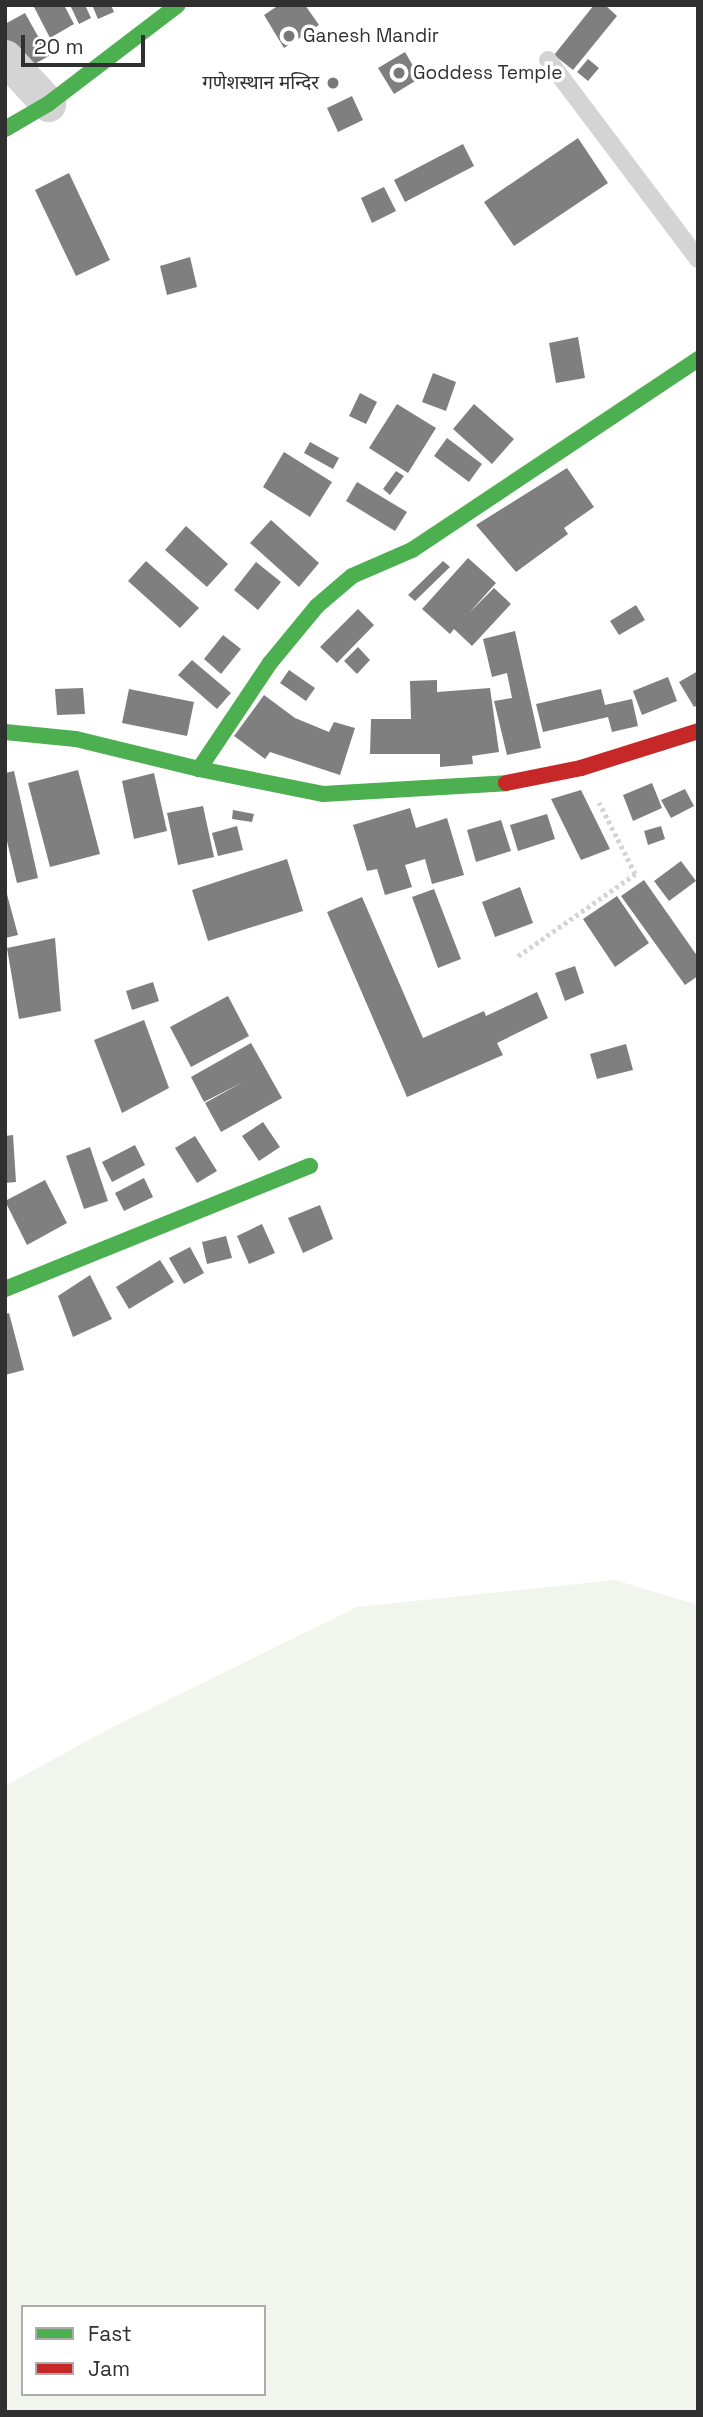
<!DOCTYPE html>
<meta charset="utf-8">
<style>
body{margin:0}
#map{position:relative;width:703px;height:2417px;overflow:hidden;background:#fff;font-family:"Space Grotesk","Noto Sans Devanagari",sans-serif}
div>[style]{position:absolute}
.green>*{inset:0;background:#f1f5ed}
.building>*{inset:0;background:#7f7f7f}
.path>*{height:4.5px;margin-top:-2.25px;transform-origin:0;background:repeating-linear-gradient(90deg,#d4d4d4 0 3.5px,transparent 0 7px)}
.lane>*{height:18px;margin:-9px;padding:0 9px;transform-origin:9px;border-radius:9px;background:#d4d4d4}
.street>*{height:35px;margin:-17.5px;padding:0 17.5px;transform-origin:17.5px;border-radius:17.5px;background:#d4d4d4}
.fast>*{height:16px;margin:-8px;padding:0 8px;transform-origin:8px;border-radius:8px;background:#4caf50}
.jam>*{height:16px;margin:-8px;padding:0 8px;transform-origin:8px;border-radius:8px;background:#c62828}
.dots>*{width:19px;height:19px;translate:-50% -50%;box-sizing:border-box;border:4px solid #fff;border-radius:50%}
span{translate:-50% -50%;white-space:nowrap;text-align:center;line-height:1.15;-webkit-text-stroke:7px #fff;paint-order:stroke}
.poi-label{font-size:19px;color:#303030}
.left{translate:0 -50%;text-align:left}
.right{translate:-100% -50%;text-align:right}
.frame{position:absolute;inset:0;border:7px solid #303030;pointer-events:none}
.legend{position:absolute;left:21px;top:2305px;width:245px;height:91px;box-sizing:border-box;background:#fff;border:2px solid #acacac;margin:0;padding:9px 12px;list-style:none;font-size:21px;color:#303030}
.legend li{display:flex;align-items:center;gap:14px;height:35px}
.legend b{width:35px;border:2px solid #acacac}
.scale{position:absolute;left:21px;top:35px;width:124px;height:32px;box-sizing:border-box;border:4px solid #303030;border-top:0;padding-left:9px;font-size:21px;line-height:24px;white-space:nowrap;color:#303030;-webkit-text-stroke:5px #fff;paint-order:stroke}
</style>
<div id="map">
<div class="green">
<i style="clip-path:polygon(evenodd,615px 1580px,698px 1605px,698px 2412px,5px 2412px,5px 1786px,107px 1730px,357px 1607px,615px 1580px,23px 2307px,264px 2307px,264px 2394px,23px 2394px,23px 2307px)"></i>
</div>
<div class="building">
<i style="clip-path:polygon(33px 5px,64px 5px,74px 24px,50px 38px)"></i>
<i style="clip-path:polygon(70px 5px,85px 5px,91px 18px,79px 24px)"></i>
<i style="clip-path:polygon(92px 5px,111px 5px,114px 12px,98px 19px)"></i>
<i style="clip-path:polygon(279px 5px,305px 5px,319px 25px,284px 48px,264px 15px)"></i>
<i style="clip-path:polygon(594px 5px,605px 5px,617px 16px,573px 70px,554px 55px)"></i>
<i style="clip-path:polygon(25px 13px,49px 56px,12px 76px,5px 64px,5px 24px)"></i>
<i style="clip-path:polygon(405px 52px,420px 78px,394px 94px,378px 68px)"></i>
<i style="clip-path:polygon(588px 59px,599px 68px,588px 81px,577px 72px)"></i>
<i style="clip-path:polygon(352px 96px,363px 120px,338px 132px,327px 108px)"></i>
<i style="clip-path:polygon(578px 138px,608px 183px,514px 246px,484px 202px)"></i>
<i style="clip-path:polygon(463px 144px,474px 166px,405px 202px,394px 180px)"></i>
<i style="clip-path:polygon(69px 173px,110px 260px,76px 276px,35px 190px)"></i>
<i style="clip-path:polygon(384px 187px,396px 211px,372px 223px,361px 198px)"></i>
<i style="clip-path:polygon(190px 257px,197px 287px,167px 295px,160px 266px)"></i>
<i style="clip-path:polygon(578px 337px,585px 378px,556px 383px,549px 343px)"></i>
<i style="clip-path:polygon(433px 373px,456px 382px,446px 411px,422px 402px)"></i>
<i style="clip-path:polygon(360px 393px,377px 402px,366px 424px,349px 416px)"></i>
<i style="clip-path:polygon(397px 404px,436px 428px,408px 473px,369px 448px)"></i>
<i style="clip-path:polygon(474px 404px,514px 439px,492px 464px,453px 429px)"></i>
<i style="clip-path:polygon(447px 438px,482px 464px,469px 482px,434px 456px)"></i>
<i style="clip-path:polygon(310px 442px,339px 458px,333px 469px,304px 453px)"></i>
<i style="clip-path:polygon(284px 452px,332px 482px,310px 517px,263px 487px)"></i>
<i style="clip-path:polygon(567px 468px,594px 507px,564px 528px,568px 534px,516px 572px,476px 525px)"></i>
<i style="clip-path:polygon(396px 471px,404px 476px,390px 495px,383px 489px)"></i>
<i style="clip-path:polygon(357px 482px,407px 512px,395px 531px,346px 501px)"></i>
<i style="clip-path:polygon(271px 520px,319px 563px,299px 587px,250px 543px)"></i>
<i style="clip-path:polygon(186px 526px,228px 564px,207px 587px,165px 550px)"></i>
<i style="clip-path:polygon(468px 558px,496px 583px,469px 613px,494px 588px,511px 604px,472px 646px,454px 629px,450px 634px,422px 609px)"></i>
<i style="clip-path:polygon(146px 561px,199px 608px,180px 628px,128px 581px)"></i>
<i style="clip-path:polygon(443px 561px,450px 567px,415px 601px,408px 595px)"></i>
<i style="clip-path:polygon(256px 562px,281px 582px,258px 610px,234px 590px)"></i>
<i style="clip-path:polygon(636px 605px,645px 620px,619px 635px,610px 621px)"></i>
<i style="clip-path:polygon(358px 609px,374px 625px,337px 663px,320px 647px)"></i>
<i style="clip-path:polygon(515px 631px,541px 748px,507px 755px,494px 701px,512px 698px,507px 673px,492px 677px,483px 639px)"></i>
<i style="clip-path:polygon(223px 635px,241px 649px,221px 674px,204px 659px)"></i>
<i style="clip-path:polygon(358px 647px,370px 660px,357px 674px,344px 661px)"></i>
<i style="clip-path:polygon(192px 660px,231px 693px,217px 709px,178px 675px)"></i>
<i style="clip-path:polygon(289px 670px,315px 688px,306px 701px,280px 683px)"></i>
<i style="clip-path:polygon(698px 671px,698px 705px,694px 707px,679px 682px)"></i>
<i style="clip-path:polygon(668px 677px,677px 701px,642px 715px,633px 691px)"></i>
<i style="clip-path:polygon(437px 680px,437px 692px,490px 688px,499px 752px,472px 756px,473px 764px,440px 767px,440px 754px,370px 754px,371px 719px,411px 719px,410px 681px)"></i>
<i style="clip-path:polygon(83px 688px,85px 714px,57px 715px,55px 689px)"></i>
<i style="clip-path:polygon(129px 689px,194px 702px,187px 736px,122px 723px)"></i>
<i style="clip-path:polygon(601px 689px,605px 705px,632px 699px,638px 726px,612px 732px,608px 717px,543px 732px,536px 704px)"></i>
<i style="clip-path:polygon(264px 695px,295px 718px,329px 732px,334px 722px,355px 728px,340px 775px,270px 752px,265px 759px,234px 736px)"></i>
<i style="clip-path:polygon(78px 770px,100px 854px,50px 867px,28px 783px)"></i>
<i style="clip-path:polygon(14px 771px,38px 878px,17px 883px,5px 833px,5px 773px)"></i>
<i style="clip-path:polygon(154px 773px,167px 831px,134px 839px,122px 781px)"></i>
<i style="clip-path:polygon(652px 783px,662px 808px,633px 821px,623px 795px)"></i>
<i style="clip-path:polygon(685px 789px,694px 806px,671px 818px,661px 800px)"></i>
<i style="clip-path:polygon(581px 790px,610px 849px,581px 860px,551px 799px)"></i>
<i style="clip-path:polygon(203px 806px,214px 857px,178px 865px,167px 813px)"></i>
<i style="clip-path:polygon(410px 808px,416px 828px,447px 818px,464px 875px,432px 884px,425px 859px,405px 865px,412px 887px,385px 895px,377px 869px,367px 871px,353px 825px)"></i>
<i style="clip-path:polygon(233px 810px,254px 814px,252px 822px,232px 819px)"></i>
<i style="clip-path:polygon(547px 814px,555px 839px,518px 851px,510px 825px)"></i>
<i style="clip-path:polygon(501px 820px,511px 851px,476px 862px,467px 830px)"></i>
<i style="clip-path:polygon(237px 826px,243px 850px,218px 856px,212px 833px)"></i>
<i style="clip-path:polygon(661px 826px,665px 839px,648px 845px,644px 831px)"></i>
<i style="clip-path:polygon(287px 859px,303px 911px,208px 941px,192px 890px)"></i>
<i style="clip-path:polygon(681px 861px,696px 881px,669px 901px,654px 881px)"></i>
<i style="clip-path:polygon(644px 880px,698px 957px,698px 976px,685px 985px,621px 896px)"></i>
<i style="clip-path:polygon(5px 887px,18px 935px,5px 938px)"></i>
<i style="clip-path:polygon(520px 887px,533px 923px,495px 937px,482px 902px)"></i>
<i style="clip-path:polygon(434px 889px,461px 959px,438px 968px,412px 897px)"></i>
<i style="clip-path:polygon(617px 896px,649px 943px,615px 967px,583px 919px)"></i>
<i style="clip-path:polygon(362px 897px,423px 1038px,484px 1011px,486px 1016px,537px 992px,548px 1018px,497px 1043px,503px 1055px,407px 1097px,327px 912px)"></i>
<i style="clip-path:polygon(55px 938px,61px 1011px,19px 1019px,7px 948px)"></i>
<i style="clip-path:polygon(575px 966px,584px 993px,565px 1001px,555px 973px)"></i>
<i style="clip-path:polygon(153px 982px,159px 1001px,132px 1010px,126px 991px)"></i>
<i style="clip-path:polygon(228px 996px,249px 1036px,191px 1067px,170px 1027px)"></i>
<i style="clip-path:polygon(144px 1020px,169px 1088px,122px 1113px,94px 1040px)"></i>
<i style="clip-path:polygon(251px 1043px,282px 1098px,221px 1132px,205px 1103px,243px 1082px,204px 1102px,191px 1077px)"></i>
<i style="clip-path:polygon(626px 1044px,633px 1070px,597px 1079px,590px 1054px)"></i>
<i style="clip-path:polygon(263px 1122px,280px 1147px,259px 1161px,242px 1136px)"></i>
<i style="clip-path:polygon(13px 1135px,16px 1182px,5px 1183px,5px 1136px)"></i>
<i style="clip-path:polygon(195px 1136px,217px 1171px,197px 1183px,175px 1148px)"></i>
<i style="clip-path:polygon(135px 1145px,145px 1165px,112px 1182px,102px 1162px)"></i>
<i style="clip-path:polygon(90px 1147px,108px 1201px,84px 1209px,66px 1156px)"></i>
<i style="clip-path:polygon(144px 1178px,153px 1197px,124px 1211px,115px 1193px)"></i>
<i style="clip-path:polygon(45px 1180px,67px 1223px,27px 1245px,5px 1201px)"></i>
<i style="clip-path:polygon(320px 1205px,333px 1239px,303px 1253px,288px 1218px)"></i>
<i style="clip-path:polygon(262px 1224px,275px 1253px,249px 1264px,237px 1236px)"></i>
<i style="clip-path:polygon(226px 1236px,232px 1258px,207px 1264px,202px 1242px)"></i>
<i style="clip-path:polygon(190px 1247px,204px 1273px,184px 1284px,169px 1258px)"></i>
<i style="clip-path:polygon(160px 1260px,174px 1282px,129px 1309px,116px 1287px)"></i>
<i style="clip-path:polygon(90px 1275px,112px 1319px,73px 1337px,58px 1296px)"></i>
<i style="clip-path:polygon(9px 1313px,24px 1370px,5px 1375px,5px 1314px)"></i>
</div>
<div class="path">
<i style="left:518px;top:956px;width:143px;rotate:-35deg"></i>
<i style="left:635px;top:874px;width:80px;rotate:-116.9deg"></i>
</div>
<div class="lane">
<i style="left:548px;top:60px;width:249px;rotate:53deg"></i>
</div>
<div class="street">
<i style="left:5px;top:57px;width:64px;rotate:47.5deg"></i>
</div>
<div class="fast">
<i style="left:5px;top:129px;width:50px;rotate:-30.2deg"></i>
<i style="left:48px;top:104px;width:163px;rotate:-37.3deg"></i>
<i style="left:5px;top:732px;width:71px;rotate:5.6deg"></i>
<i style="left:76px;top:739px;width:127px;rotate:13.7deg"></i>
<i style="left:199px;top:769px;width:126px;rotate:11.4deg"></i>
<i style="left:323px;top:794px;width:183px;rotate:-3.4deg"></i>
<i style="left:199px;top:769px;width:128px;rotate:-56.2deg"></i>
<i style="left:270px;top:663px;width:74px;rotate:-50.5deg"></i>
<i style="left:317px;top:606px;width:46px;rotate:-40.6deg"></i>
<i style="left:352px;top:576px;width:65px;rotate:-23.4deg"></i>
<i style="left:412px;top:550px;width:344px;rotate:-33.7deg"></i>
<i style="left:5px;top:1289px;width:329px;rotate:-22deg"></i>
</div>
<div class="jam">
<i style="left:506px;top:783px;width:76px;rotate:-11.3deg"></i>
<i style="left:581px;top:768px;width:123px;rotate:-17.5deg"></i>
</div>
<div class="dots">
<i style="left:289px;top:36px;background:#787878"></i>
<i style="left:399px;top:73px;background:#787878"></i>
<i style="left:333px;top:83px;background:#787878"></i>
</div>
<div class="poi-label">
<span class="left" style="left:303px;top:36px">Ganesh Mandir</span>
<span class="left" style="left:413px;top:73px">Goddess Temple</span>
<span class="right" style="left:319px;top:83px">गणेशस्थान मन्दिर</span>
</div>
<div class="frame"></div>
<ul class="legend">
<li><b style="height:9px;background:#4caf50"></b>Fast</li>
<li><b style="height:9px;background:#c62828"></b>Jam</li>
</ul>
<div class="scale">20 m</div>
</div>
